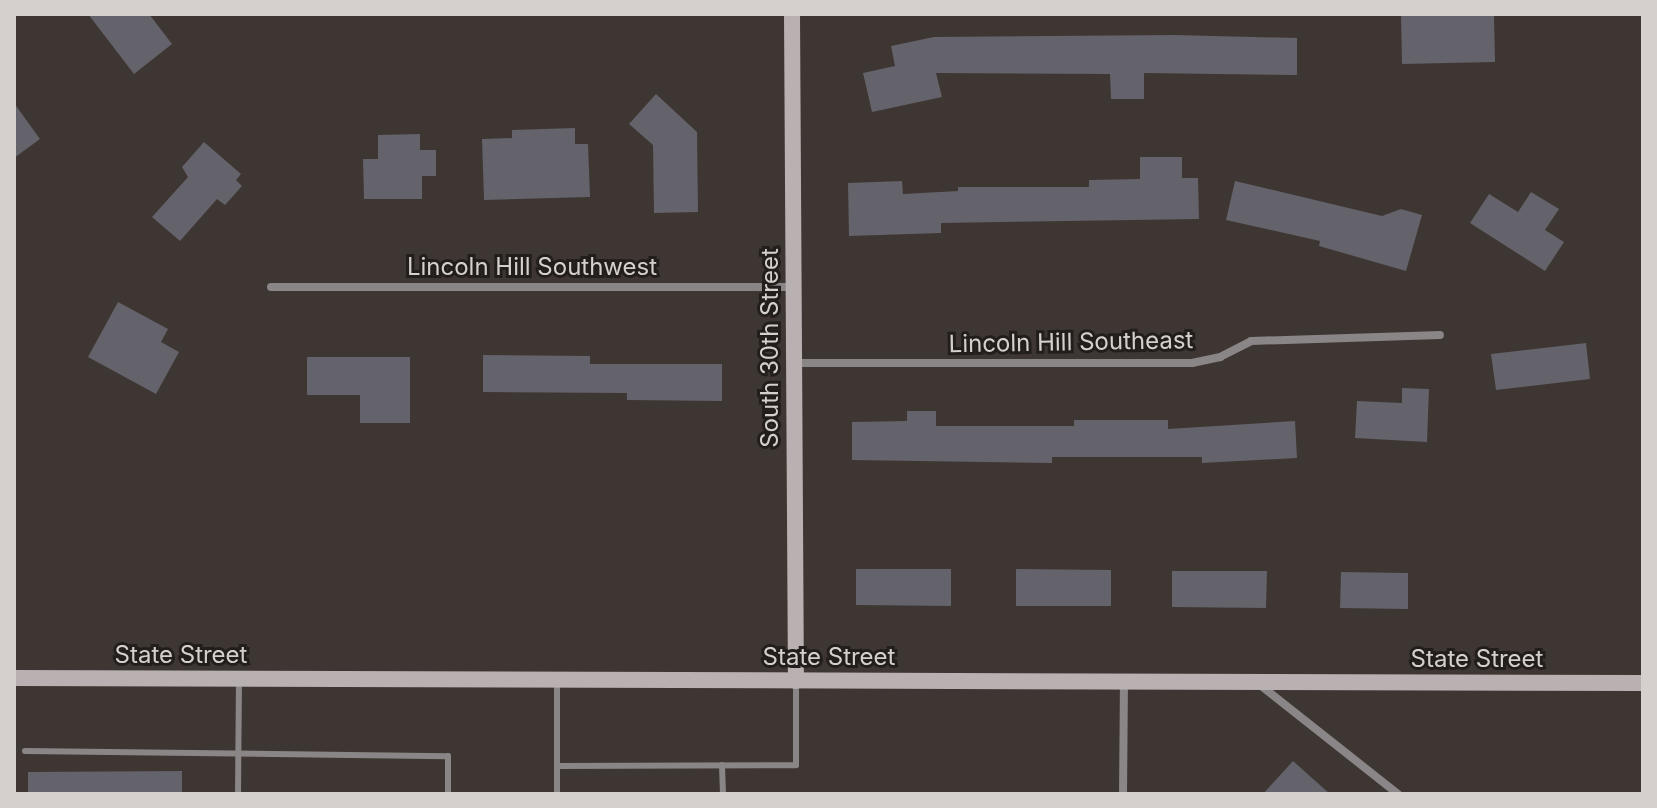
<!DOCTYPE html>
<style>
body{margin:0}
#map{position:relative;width:1657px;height:808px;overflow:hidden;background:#3e3632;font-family:Inter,sans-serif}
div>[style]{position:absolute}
.building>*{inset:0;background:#64626a}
.lane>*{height:6px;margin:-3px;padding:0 3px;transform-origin:3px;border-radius:3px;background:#8a8586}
.street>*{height:8px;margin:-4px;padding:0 4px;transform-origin:4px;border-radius:4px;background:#8a8586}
.secondary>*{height:16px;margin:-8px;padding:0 8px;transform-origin:8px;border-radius:8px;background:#b8b0b1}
span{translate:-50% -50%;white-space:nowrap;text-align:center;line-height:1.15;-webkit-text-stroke:6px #221e1c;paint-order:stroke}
.street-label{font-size:24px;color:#d5d0cd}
.frame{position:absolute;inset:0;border:16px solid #d5d0cd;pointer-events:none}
</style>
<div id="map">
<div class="building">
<i style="clip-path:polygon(88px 14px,149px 14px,172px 44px,134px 74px)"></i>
<i style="clip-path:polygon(1401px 14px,1494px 15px,1495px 62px,1402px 64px)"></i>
<i style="clip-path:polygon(1175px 35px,1297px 38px,1297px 75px,1144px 73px,1144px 99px,1111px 99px,1110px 74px,936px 73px,942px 97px,872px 112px,863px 73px,895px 66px,891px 46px,934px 37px)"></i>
<i style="clip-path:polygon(656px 94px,697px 132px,698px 212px,654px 213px,653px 145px,629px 124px)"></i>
<i style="clip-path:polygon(14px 103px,40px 139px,14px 158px)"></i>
<i style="clip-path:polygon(575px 128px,575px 144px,588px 144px,590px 197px,484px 200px,482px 139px,512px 138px,512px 130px)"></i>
<i style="clip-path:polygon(420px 134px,420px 150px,436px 150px,436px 176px,422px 176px,422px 199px,364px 199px,363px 159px,378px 159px,378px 135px)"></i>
<i style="clip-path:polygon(204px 142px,241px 174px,236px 180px,242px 186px,225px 205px,217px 199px,180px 241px,152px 217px,188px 177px,182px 167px)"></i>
<i style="clip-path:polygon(1140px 157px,1182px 157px,1182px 178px,1198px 178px,1199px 219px,941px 223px,941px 233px,849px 236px,848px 183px,902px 181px,903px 194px,958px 191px,958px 187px,1089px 187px,1089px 180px,1140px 179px)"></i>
<i style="clip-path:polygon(1235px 181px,1382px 216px,1401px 209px,1422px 215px,1406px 271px,1319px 246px,1320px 241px,1226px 220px)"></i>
<i style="clip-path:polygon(1531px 192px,1559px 209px,1545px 230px,1564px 242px,1545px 271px,1470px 223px,1489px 194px,1518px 212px)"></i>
<i style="clip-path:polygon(118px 302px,168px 329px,161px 342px,179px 352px,156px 394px,88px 357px)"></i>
<i style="clip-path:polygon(1586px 343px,1590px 379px,1496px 390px,1491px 354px)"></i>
<i style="clip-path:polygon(483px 355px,590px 356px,590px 364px,722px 364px,722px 401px,627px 400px,627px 393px,483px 392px)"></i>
<i style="clip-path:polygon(307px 357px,410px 357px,410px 423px,360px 423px,360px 395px,307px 395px)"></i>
<i style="clip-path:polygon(1402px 388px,1429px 389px,1427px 442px,1355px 438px,1357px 401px,1402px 403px)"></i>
<i style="clip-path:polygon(907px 411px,936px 411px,936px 426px,1074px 426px,1074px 420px,1168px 420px,1168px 429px,1295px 421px,1297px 458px,1202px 463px,1202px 457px,1052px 457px,1052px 463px,852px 460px,852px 422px,907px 421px)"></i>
<i style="clip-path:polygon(856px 569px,951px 569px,951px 606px,856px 605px)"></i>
<i style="clip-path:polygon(1016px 569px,1111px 570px,1111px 606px,1016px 606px)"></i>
<i style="clip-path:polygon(1172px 571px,1267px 571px,1266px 608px,1172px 607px)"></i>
<i style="clip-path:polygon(1341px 572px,1408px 573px,1408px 609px,1340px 608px)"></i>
<i style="clip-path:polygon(1293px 761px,1330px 794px,1263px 794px)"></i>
<i style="clip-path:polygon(182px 771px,182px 794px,28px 794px,28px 772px)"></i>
</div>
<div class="lane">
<i style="left:557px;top:680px;width:114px;rotate:90deg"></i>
<i style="left:25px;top:751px;width:423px;rotate:0.7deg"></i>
<i style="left:448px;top:756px;width:38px;rotate:90deg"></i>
<i style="left:722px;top:765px;width:29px;rotate:88deg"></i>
<i style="left:557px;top:766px;width:239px;rotate:-0.2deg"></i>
<i style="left:796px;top:765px;width:81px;rotate:-90deg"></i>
<i style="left:238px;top:794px;width:115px;rotate:-89.5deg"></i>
</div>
<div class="street">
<i style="left:271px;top:287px;width:522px"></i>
<i style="left:794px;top:363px;width:398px"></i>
<i style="left:1192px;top:363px;width:29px;rotate:-12deg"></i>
<i style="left:1220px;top:357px;width:35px;rotate:-27deg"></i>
<i style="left:1251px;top:341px;width:189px;rotate:-1.8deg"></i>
<i style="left:1260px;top:685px;width:176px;rotate:38.3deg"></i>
<i style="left:1123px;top:794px;width:112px;rotate:-89.5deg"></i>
</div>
<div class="secondary">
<i style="left:792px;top:14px;width:667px;rotate:89.66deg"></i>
<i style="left:14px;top:678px;width:1629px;rotate:0.18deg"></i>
</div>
<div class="street-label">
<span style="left:532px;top:267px">Lincoln Hill Southwest</span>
<span style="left:1071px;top:342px;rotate:-1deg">Lincoln Hill Southeast</span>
<span style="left:770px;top:348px;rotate:-90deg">South 30th Street</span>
<span style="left:181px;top:655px">State Street</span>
<span style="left:829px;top:657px">State Street</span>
<span style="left:1477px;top:659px">State Street</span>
</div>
<div class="frame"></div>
</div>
